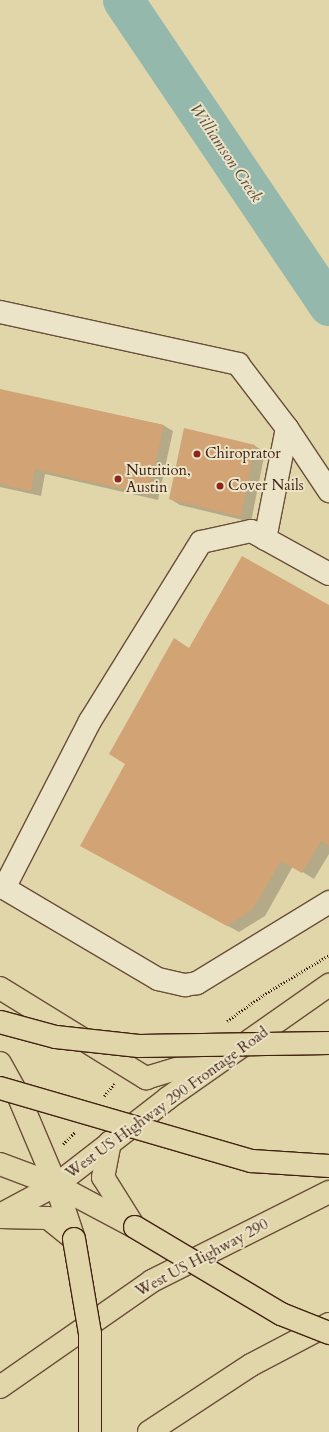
<!DOCTYPE html>
<style>
body{margin:0}
#map{position:relative;width:329px;height:1432px;overflow:hidden;background:#e1d5aa;font-family:Cardo,serif}
div>[style]{position:absolute}
.shadow>*{inset:0;background:#0003}
.river>*{height:41px;margin:-20.5px;padding:0 20.5px;transform-origin:20.5px;border-radius:20.5px;background:#94b8ac}
.building>*{inset:0;background:#d1a375}
.path>*{height:2.5px;margin-top:-1.25px;transform-origin:0;background:repeating-linear-gradient(90deg,#422111 0 1px,transparent 0 3px)}
.roads{filter:drop-shadow(1px 0 #6a4e37) drop-shadow(-1px 0 #6a4e37) drop-shadow(0 1px #6a4e37) drop-shadow(0 -1px #6a4e37)}
.minor>*{height:22px;margin:-11px;padding:0 11px;transform-origin:11px;border-radius:11px;background:#ece4c8}
.major>*{height:22px;margin:-11px;padding:0 11px;transform-origin:11px;border-radius:11px;background:#e1d5aa}
.highway>*{height:22px;margin:-11px;padding:0 11px;transform-origin:11px;border-radius:11px;background:#e1d5aa}
.bridges{filter:drop-shadow(1px 0 #422111) drop-shadow(-1px 0 #422111) drop-shadow(0 1px #422111) drop-shadow(0 -1px #422111)}
.major-bridge>*{height:22px;margin:-11px;padding:0 11px;transform-origin:11px;border-radius:11px;background:#e1d5aa}
.highway-bridge>*{height:22px;margin:-11px;padding:0 11px;transform-origin:11px;border-radius:11px;background:#e1d5aa}
.dots>*{width:11px;height:11px;translate:-50% -50%;box-sizing:border-box;border:2px solid #ece4c8;border-radius:50%}
span{translate:-50% -50%;white-space:nowrap;text-align:center;line-height:1.15;-webkit-text-stroke:4px #ece4c8;paint-order:stroke}
.poi-label{font-size:15px;color:#422111}
.left{translate:0 -50%;text-align:left}
.street-label{font-size:15px;color:#422111}
.water-label{font-size:16px;color:#564738;font-style:italic}
</style>
<div id="map">
<div class="shadow">
<i style="clip-path:polygon(0 390px,163px 425px,173px 431px,158px 500px,45px 474px,41px 496px,0 487px)"></i>
<i style="clip-path:polygon(184px 430px,255px 446px,265px 452px,251px 522px,180px 505px,170px 499px)"></i>
<i style="clip-path:polygon(329px 606px,329px 854px,314px 879px,293px 866px,265px 916px,239px 932px,93px 852px,190px 649px)"></i>
</div>
<div class="river">
<i style="left:123px;top:0;width:368px;rotate:56deg"></i>
</div>
<div class="building">
<i style="clip-path:polygon(0 389px,164px 425px,148px 495px,35px 469px,31px 491px,0 484px)"></i>
<i style="clip-path:polygon(184px 428px,255px 445px,241px 517px,169px 499px)"></i>
<i style="clip-path:polygon(242px 556px,329px 605px,329px 846px,321px 841px,302px 873px,281px 861px,253px 909px,227px 926px,80px 846px,125px 764px,109px 754px,174px 638px,189px 648px)"></i>
</div>
<div class="path">
<i style="left:227px;top:1021px;width:44px;rotate:-35.8deg"></i>
<i style="left:263px;top:995px;width:77px;rotate:-31.2deg"></i>
<i style="left:104px;top:1096px;width:16px;rotate:-50deg"></i>
<i style="left:63px;top:1144px;width:17px;rotate:-45deg"></i>
</div>
<div class="roads">
<div class="minor">
<i style="left:0;top:312px;width:244px;rotate:12.3deg"></i>
<i style="left:238px;top:364px;width:81px;rotate:52.6deg"></i>
<i style="left:287px;top:428px;width:76px;rotate:56.3deg"></i>
<i style="left:265px;top:539px;width:113px;rotate:-78.8deg"></i>
<i style="left:329px;top:574px;width:89px;rotate:-151.1deg"></i>
<i style="left:251px;top:531px;width:51px;rotate:167.6deg"></i>
<i style="left:201px;top:542px;width:211px;rotate:121.8deg"></i>
<i style="left:90px;top:721px;width:188px;rotate:117.2deg"></i>
<i style="left:4px;top:888px;width:179px;rotate:30.6deg"></i>
<i style="left:158px;top:979px;width:28px;rotate:13deg"></i>
<i style="left:185px;top:985px;width:12px;rotate:-9deg"></i>
<i style="left:197px;top:983px;width:155px;rotate:-31.5deg"></i>
</div>
<div class="major">
<i style="left:0;top:988px;width:172px;rotate:31.7deg"></i>
<i style="left:146px;top:1078px;width:45px;rotate:-16.8deg"></i>
<i style="left:189px;top:1065px;width:28px;rotate:-32deg"></i>
<i style="left:0;top:1063px;width:37px;rotate:61deg"></i>
<i style="left:18px;top:1095px;width:98px;rotate:67.1deg"></i>
<i style="left:56px;top:1185px;width:57px;rotate:71.6deg"></i>
<i style="left:110px;top:1142px;width:36px;rotate:101deg"></i>
<i style="left:103px;top:1177px;width:57px;rotate:58deg"></i>
<i style="left:0;top:1164px;width:60px;rotate:20.6deg"></i>
<i style="left:56px;top:1185px;width:89px;rotate:28deg"></i>
<i style="left:0;top:1215px;width:64px;rotate:-28.2deg"></i>
<i style="left:56px;top:1185px;width:142px;rotate:-37.8deg"></i>
<i style="left:168px;top:1098px;width:197px;rotate:-35.1deg"></i>
<i style="left:0;top:1217px;width:48px;rotate:1.2deg"></i>
<i style="left:48px;top:1218px;width:33px;rotate:39deg"></i>
</div>
<div class="highway">
<i style="left:0;top:1387px;width:185px;rotate:-34.9deg"></i>
<i style="left:152px;top:1281px;width:198px;rotate:-26.7deg"></i>
<i style="left:149px;top:1432px;width:122px;rotate:-33.3deg"></i>
<i style="left:251px;top:1365px;width:88px;rotate:-27.7deg"></i>
</div>
</div>
<div class="bridges">
<div class="major-bridge">
<i style="left:135px;top:1227px;width:170px;rotate:30.8deg"></i>
<i style="left:281px;top:1314px;width:52px;rotate:21.6deg"></i>
<i style="left:74px;top:1239px;width:96px;rotate:80.4deg"></i>
<i style="left:90px;top:1334px;width:98px;rotate:90deg"></i>
</div>
<div class="highway-bridge">
<i style="left:0;top:1022px;width:58px;rotate:15deg"></i>
<i style="left:56px;top:1037px;width:83px;rotate:6.2deg"></i>
<i style="left:139px;top:1046px;width:190px;rotate:-0.9deg"></i>
<i style="left:0;top:1088px;width:262px;rotate:16.2deg"></i>
<i style="left:252px;top:1161px;width:77px;rotate:3.7deg"></i>
</div>
</div>
<div class="dots">
<i style="left:197px;top:454px;background:#8f2418"></i>
<i style="left:118px;top:479px;background:#8f2418"></i>
<i style="left:220px;top:486px;background:#8f2418"></i>
</div>
<div class="poi-label">
<span class="left" style="left:205px;top:454px">Chiroprator</span>
<span class="left" style="left:126px;top:479px">Nutrition,<br>Austin</span>
<span class="left" style="left:228px;top:486px">Cover Nails</span>
</div>
<div class="street-label">
<span style="left:167px;top:1103px;rotate:-36deg">West US Highway 290 Frontage Road</span>
<span style="left:202px;top:1258px;rotate:-28deg">West US Highway 290</span>
</div>
<div class="water-label">
<span style="left:226px;top:153px;rotate:56deg">Williamson Creek</span>
</div>
</div>
